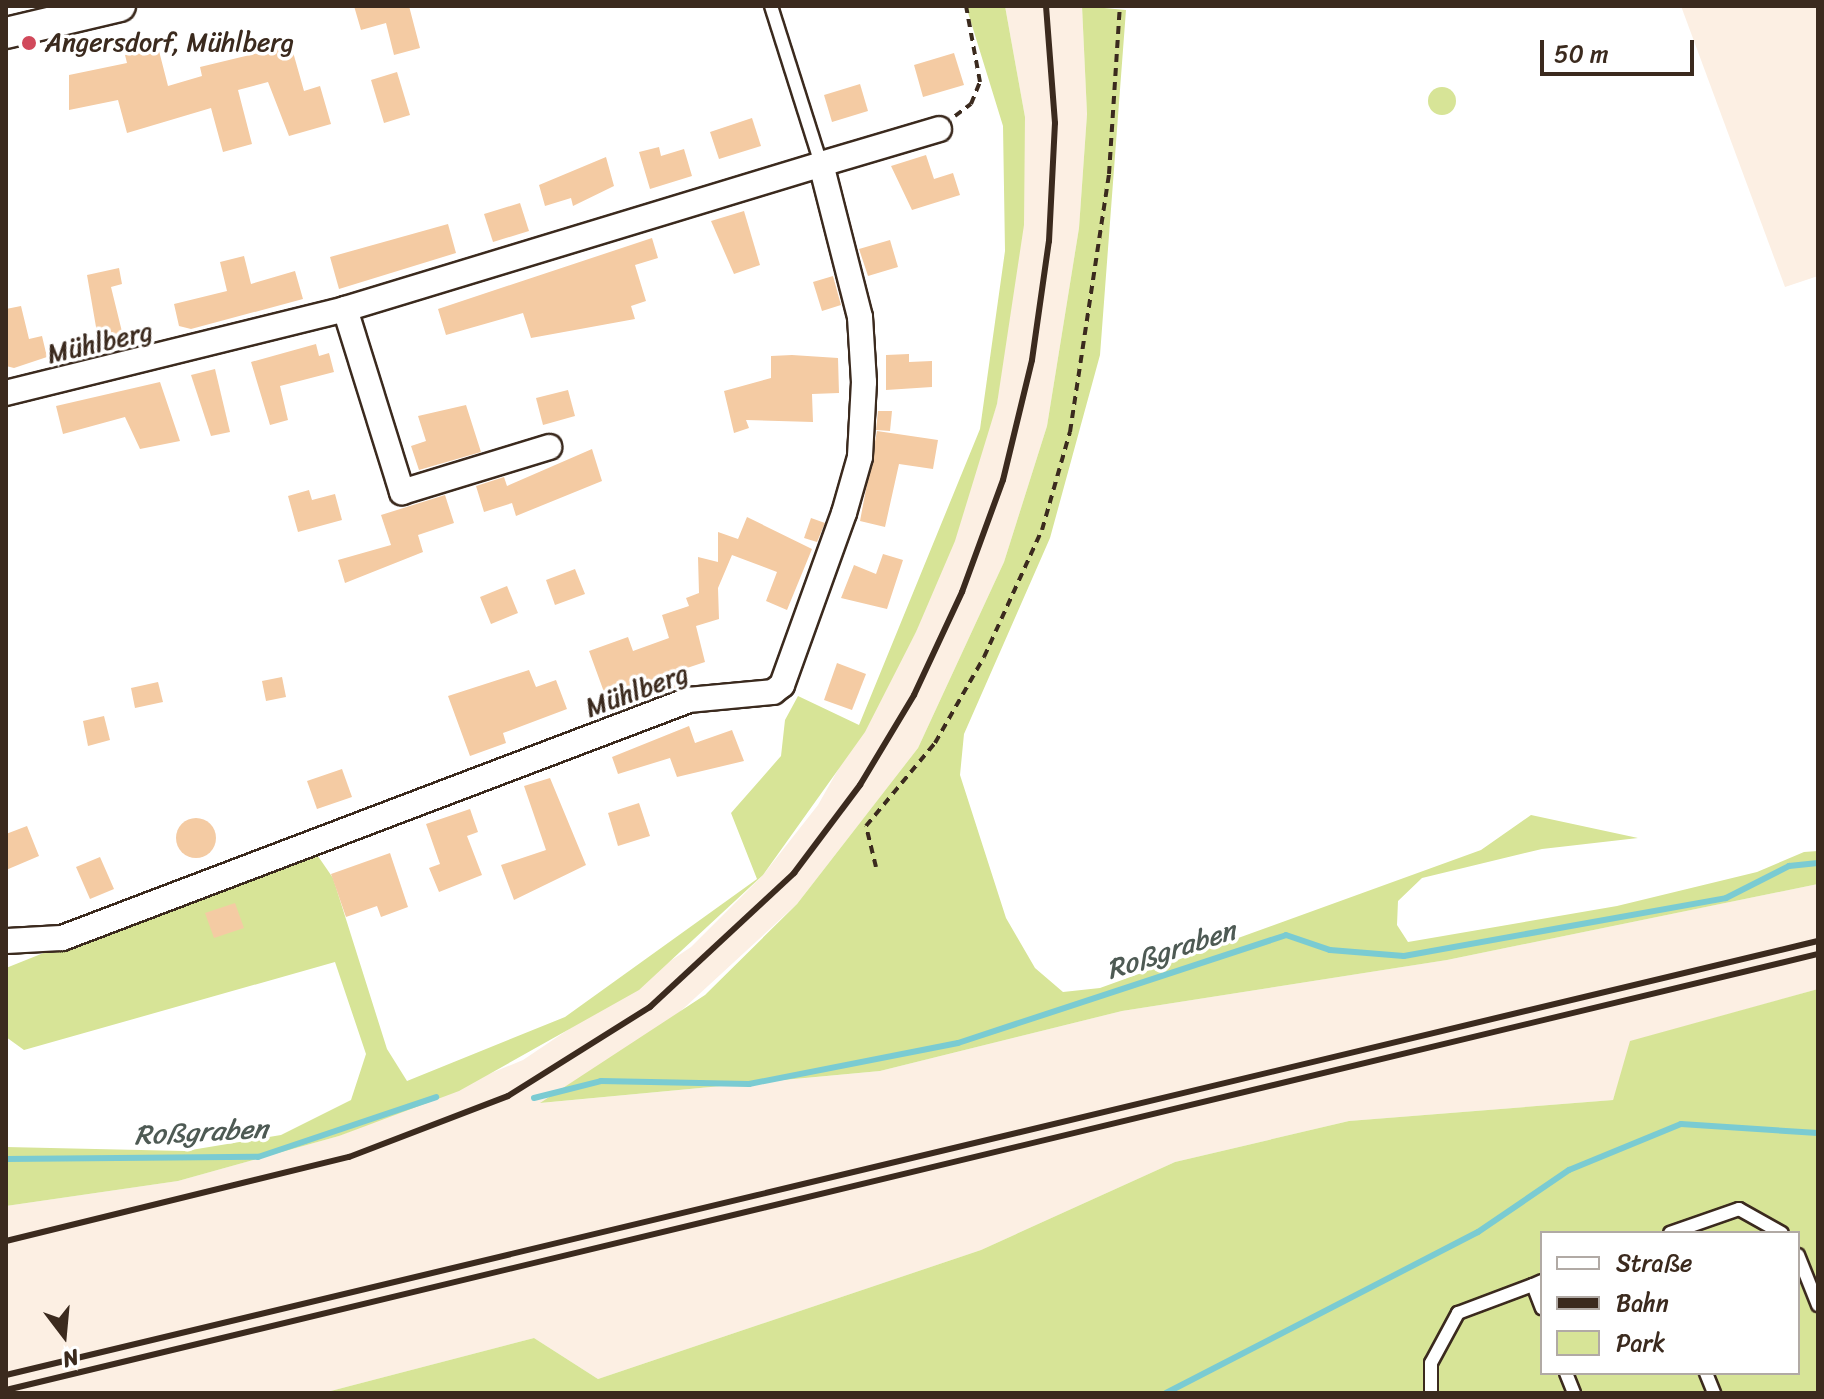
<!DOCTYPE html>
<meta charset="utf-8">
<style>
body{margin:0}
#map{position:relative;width:1824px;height:1399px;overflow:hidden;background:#fff;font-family:Sriracha,sans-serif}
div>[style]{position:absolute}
.built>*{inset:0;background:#fcefe3}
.green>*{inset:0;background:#d7e497}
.round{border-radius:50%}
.stream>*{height:6px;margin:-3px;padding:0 3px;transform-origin:3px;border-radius:3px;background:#7acbd2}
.building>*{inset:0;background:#f4cba3}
.path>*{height:4px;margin-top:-2px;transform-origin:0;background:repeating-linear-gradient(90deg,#3b2a1e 0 8px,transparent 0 14px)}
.roads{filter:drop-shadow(2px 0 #3b2a1e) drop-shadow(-2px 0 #3b2a1e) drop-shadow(0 2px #3b2a1e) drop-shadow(0 -2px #3b2a1e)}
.service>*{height:12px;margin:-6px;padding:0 6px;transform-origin:6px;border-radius:6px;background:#fff}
.minor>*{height:24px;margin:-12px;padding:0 12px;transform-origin:12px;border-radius:12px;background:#fff}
.tertiary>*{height:30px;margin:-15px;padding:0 15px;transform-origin:15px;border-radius:15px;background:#fff}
.rail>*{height:6px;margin:-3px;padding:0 3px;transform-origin:3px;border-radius:3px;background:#3b2a1e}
.dots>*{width:22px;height:22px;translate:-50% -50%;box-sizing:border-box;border:4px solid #fff;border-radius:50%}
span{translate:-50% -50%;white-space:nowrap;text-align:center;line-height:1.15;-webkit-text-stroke:7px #fff;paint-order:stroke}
.poi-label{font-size:26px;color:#3b2a1e}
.left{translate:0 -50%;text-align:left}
.street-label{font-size:26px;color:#3b2a1e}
.water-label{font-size:28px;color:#4e5a54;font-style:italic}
.frame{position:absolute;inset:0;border:8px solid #3b2a1e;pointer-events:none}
.legend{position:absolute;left:1540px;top:1231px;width:260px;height:144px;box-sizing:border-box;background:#fff;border:2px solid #b1aaa5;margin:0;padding:10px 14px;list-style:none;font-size:24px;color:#3b2a1e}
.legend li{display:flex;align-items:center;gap:16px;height:40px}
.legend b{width:40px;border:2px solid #b1aaa5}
.north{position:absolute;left:24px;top:1295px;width:80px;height:80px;-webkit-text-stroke:6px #fff;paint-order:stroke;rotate:164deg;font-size:22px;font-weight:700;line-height:32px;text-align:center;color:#3b2a1e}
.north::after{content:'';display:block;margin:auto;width:28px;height:36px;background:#3b2a1e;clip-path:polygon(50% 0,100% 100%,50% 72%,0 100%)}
.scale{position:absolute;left:1540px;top:40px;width:154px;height:36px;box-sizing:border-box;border:4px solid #3b2a1e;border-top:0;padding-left:10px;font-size:24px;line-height:28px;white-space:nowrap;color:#3b2a1e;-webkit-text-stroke:6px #fff;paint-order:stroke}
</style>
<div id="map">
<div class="built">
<i style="clip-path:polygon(1005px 6px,1082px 6px,1087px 114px,1079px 228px,1047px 426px,1004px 562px,918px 748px,797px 904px,658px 1032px,541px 1103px,880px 1071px,1122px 1011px,1447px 960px,1818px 884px,1818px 989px,1633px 1041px,1613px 1100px,1349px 1121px,1175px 1162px,981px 1250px,598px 1379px,534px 1338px,323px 1393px,6px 1393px,6px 1206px,178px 1181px,339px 1136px,523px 1060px,691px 947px,763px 875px,818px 805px,916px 632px,997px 404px,1025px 117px)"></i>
<i style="clip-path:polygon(1681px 6px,1818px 6px,1818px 276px,1785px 287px)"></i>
</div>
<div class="green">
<i style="clip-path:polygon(966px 6px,1005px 6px,1025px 117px,1024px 225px,997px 404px,955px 541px,916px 632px,865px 732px,763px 875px,639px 990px,459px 1091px,339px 1136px,178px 1181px,6px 1206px,6px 1147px,185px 1151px,281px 1135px,351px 1100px,366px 1054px,335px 962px,24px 1050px,6px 1037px,6px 968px,311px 846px,333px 878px,387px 1049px,407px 1081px,565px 1017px,757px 879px,731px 813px,781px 756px,785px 720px,798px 696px,859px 725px,980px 429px,1005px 251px,1003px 126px)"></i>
<i style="clip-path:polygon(1082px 6px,1126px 10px,1100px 355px,1050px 538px,964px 734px,960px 775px,1006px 918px,1035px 968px,1063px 992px,1100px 988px,1481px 850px,1531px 815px,1638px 838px,1542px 849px,1422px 878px,1398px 901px,1397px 925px,1408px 942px,1617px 906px,1757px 872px,1804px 852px,1818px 851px,1818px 884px,1447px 960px,1122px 1011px,880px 1071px,540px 1103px,705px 995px,797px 904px,918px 748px,1004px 562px,1047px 426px,1079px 228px,1087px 114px)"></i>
<i class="round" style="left:1428px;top:87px;width:28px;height:28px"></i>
<i style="clip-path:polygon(evenodd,1818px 989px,1818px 1393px,323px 1393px,534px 1338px,598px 1379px,981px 1250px,1175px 1162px,1349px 1121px,1613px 1100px,1630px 1041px,1818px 989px,1542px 1233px,1798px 1233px,1798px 1373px,1542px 1373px,1542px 1233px)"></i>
</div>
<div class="stream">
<i style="left:534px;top:1098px;width:69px;rotate:-14.2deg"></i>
<i style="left:601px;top:1081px;width:148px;rotate:1.2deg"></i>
<i style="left:749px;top:1084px;width:213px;rotate:-11.1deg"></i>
<i style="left:958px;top:1043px;width:345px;rotate:-18.2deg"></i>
<i style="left:1286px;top:935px;width:46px;rotate:18.8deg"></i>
<i style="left:1330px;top:950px;width:74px;rotate:4.6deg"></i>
<i style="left:1404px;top:956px;width:327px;rotate:-10.2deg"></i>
<i style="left:1726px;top:898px;width:71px;rotate:-26.9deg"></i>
<i style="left:1789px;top:866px;width:29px;rotate:-6deg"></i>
<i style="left:6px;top:1159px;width:252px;rotate:-0.5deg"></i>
<i style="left:258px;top:1157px;width:188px;rotate:-18.6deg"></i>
<i style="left:1166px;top:1393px;width:351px;rotate:-27.3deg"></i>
<i style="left:1478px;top:1232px;width:110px;rotate:-34.3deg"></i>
<i style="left:1569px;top:1170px;width:121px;rotate:-22.3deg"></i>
<i style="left:1681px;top:1124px;width:137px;rotate:3.8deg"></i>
</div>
<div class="building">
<i style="clip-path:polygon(354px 6px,409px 6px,420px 48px,394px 55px,386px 23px,361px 30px)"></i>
<i style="clip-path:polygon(291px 45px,304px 91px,320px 86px,331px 124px,289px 136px,268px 82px,238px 90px,252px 144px,223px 152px,211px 108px,127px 133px,118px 100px,69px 110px,69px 75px,127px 63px,125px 55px,158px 47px,168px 86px,202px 76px,200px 67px)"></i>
<i style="clip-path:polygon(954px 53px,964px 85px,923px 97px,914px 65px)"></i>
<i style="clip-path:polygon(397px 72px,410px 115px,384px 123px,371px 80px)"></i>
<i style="clip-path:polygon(860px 84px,868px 111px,832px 122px,824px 95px)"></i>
<i style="clip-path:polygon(752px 118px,761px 146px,719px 159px,710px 132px)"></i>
<i style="clip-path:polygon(659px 147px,661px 156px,684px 149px,692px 176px,650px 189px,639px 152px)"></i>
<i style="clip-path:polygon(926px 155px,934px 179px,953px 173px,960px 195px,912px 210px,891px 166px)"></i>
<i style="clip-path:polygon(606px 157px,614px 186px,573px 206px,571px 198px,545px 206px,539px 185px)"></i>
<i style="clip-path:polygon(520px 203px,529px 231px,493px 242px,484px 214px)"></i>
<i style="clip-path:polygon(744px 211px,760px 265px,734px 274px,711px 221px)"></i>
<i style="clip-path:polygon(448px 224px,456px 253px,339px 289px,330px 257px)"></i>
<i style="clip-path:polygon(652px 238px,658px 258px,635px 265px,646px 301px,631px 306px,635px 319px,531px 338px,523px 313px,446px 335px,438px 309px)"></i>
<i style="clip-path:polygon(890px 240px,898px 267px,868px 276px,859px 249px)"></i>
<i style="clip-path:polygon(244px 256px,251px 284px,295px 271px,303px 299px,191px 329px,179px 326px,174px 304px,227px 291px,220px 262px)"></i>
<i style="clip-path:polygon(119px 268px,122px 284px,111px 287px,125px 344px,100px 350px,87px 275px)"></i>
<i style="clip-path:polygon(833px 276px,841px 305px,822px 311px,813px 282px)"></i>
<i style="clip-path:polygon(21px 306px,29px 339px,42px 336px,47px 357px,14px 368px,6px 366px,6px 309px)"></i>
<i style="clip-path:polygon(316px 344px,319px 356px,329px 353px,334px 372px,280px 386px,288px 420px,270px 425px,251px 362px)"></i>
<i style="clip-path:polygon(909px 354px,909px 362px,932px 361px,932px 387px,886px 390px,886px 355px)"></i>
<i style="clip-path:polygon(792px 355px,838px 358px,839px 393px,812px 394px,813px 422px,746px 420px,749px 428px,734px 433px,724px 391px,771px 378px,771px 356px)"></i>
<i style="clip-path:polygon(215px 369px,230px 432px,211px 436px,191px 375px)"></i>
<i style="clip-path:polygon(160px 382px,180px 441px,140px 449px,125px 417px,63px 434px,56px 406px)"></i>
<i style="clip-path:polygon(568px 390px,575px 416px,543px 425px,536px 398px)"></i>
<i style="clip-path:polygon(466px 405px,481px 452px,419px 470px,411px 446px,426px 441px,418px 416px)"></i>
<i style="clip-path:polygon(878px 411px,892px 411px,890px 431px,876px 430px)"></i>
<i style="clip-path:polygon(877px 431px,938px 440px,933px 469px,899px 464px,885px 527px,860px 521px)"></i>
<i style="clip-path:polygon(592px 449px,602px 481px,516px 516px,512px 503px,484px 512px,476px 486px,504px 477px,507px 486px)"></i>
<i style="clip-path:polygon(309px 490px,312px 500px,335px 494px,342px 520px,298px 532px,288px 496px)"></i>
<i style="clip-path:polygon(445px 495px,454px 523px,418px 535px,423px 552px,345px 583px,338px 560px,391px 545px,381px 515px)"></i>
<i style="clip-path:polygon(747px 517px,812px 549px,787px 610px,766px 601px,777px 572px,732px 555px,718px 588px,719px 619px,696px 626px,705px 662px,675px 672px,681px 687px,608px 703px,589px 651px,628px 637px,633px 651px,669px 638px,662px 615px,689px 606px,686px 598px,699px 593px,698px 557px,718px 562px,718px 532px,738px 539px)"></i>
<i style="clip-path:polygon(811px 518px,825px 523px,817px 542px,804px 538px)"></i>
<i style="clip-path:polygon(883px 554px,903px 560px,887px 609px,841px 598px,854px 565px,876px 574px)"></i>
<i style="clip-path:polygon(575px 569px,585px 594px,555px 605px,546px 580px)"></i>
<i style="clip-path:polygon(507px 586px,518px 613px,491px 624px,480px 597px)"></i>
<i style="clip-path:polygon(837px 663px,866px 674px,852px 710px,824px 700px)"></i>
<i style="clip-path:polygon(529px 670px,536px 687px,556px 680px,567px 709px,503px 733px,506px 743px,470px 756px,448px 696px)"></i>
<i style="clip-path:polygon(282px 677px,286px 697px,266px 701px,262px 681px)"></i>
<i style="clip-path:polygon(158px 682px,163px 702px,135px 708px,131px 688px)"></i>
<i style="clip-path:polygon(104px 716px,110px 740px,88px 746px,83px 721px)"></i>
<i style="clip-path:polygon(689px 726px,695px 743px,732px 730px,744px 761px,677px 777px,670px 758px,618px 774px,612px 757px)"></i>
<i style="clip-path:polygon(342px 769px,352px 797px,317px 809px,307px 781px)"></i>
<i style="clip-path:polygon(550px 778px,586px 865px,514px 900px,501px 865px,546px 850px,524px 786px)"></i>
<i style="clip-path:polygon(639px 803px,650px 836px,618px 846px,608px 813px)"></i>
<i style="clip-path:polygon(470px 809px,478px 832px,467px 836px,482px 875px,439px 892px,429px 868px,440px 864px,426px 824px)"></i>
<i class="round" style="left:176px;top:818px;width:40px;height:40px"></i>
<i style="clip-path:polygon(27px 826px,39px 856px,6px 870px,6px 834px)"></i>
<i style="clip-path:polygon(390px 853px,408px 907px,381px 917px,377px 906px,346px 917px,331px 874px)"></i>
<i style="clip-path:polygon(100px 857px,114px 889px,90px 899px,76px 867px)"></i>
<i style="clip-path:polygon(235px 903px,244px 928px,214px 938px,205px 913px)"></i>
</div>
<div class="path">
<i style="left:955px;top:116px;width:20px;rotate:-37deg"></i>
<i style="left:971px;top:104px;width:24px;rotate:-68deg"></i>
<i style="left:980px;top:82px;width:77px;rotate:-100.4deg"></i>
<i style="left:876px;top:867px;width:42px;rotate:-103.7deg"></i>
<i style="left:866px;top:826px;width:108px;rotate:-50.3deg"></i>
<i style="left:935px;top:743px;width:99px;rotate:-60.3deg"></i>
<i style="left:984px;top:657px;width:140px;rotate:-65.5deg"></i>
<i style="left:1042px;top:530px;width:102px;rotate:-74.1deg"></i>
<i style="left:1070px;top:432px;width:261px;rotate:-81.4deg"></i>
<i style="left:1109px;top:174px;width:168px;rotate:-86.3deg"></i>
</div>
<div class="roads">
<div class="service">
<i style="left:771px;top:6px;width:166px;rotate:72.4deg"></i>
<i style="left:1670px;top:1233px;width:73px;rotate:-19.2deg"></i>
<i style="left:1739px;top:1209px;width:49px;rotate:29.2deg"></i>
<i style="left:1798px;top:1255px;width:54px;rotate:68.2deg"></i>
<i style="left:1542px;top:1281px;width:10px;rotate:156deg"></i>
<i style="left:1533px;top:1285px;width:25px;rotate:69deg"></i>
<i style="left:1566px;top:1373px;width:22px;rotate:68deg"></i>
<i style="left:1706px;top:1373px;width:22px;rotate:68deg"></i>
<i style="left:1431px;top:1393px;width:30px;rotate:-90deg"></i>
<i style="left:1431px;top:1363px;width:57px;rotate:-61.6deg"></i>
<i style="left:1458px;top:1313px;width:80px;rotate:-20.5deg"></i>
</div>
<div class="minor">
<i style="left:821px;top:164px;width:123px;rotate:-16.5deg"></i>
<i style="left:345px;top:309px;width:192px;rotate:72.7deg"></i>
<i style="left:402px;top:492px;width:154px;rotate:-17deg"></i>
<i style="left:6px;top:393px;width:349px;rotate:-13.9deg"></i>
<i style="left:345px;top:309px;width:498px;rotate:-16.9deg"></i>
<i style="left:821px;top:164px;width:158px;rotate:75.7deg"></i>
<i style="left:860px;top:317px;width:65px;rotate:86.5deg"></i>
<i style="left:864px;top:382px;width:75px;rotate:93.1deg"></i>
<i style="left:860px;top:457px;width:58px;rotate:105.9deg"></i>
<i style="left:844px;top:513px;width:183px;rotate:109.8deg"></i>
<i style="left:782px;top:685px;width:11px;rotate:142deg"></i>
<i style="left:773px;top:692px;width:84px;rotate:174.6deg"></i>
<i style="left:689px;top:700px;width:671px;rotate:159.21deg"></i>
<i style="left:62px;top:938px;width:56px;rotate:176.9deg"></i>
</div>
<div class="tertiary">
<i style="left:6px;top:33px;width:117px;rotate:-13.3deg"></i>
</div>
</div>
<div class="rail">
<i style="left:6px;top:1241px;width:353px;rotate:-13.8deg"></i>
<i style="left:349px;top:1157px;width:170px;rotate:-21deg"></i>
<i style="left:508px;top:1096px;width:168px;rotate:-32.1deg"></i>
<i style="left:650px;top:1007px;width:197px;rotate:-42.9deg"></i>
<i style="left:794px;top:873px;width:110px;rotate:-53.1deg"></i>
<i style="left:860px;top:785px;width:105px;rotate:-59deg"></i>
<i style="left:914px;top:695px;width:114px;rotate:-65deg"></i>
<i style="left:962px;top:592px;width:119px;rotate:-69.9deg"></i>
<i style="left:1003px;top:480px;width:123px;rotate:-76.4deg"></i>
<i style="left:1032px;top:360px;width:120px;rotate:-81.9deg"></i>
<i style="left:1049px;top:241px;width:118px;rotate:-87.1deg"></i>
<i style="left:1055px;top:123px;width:117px;rotate:-94.4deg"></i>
<i style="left:6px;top:1375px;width:1863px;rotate:-13.47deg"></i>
<i style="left:6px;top:1390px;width:1864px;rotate:-13.53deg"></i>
</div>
<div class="dots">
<i style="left:29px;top:43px;background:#d1495b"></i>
</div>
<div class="poi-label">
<span class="left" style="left:45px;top:43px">Angersdorf, Mühlberg</span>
</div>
<div class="street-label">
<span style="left:100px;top:343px;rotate:-13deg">Mühlberg</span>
<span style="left:637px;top:691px;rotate:-20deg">Mühlberg</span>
</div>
<div class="water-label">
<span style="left:1171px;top:950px;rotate:-18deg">Roßgraben</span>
<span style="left:201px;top:1132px;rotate:-3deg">Roßgraben</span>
</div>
<div class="frame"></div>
<ul class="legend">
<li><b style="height:10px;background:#fff"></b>Straße</li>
<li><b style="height:10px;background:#3b2a1e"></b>Bahn</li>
<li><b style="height:22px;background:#d7e497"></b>Park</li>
</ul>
<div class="north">N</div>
<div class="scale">50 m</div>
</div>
